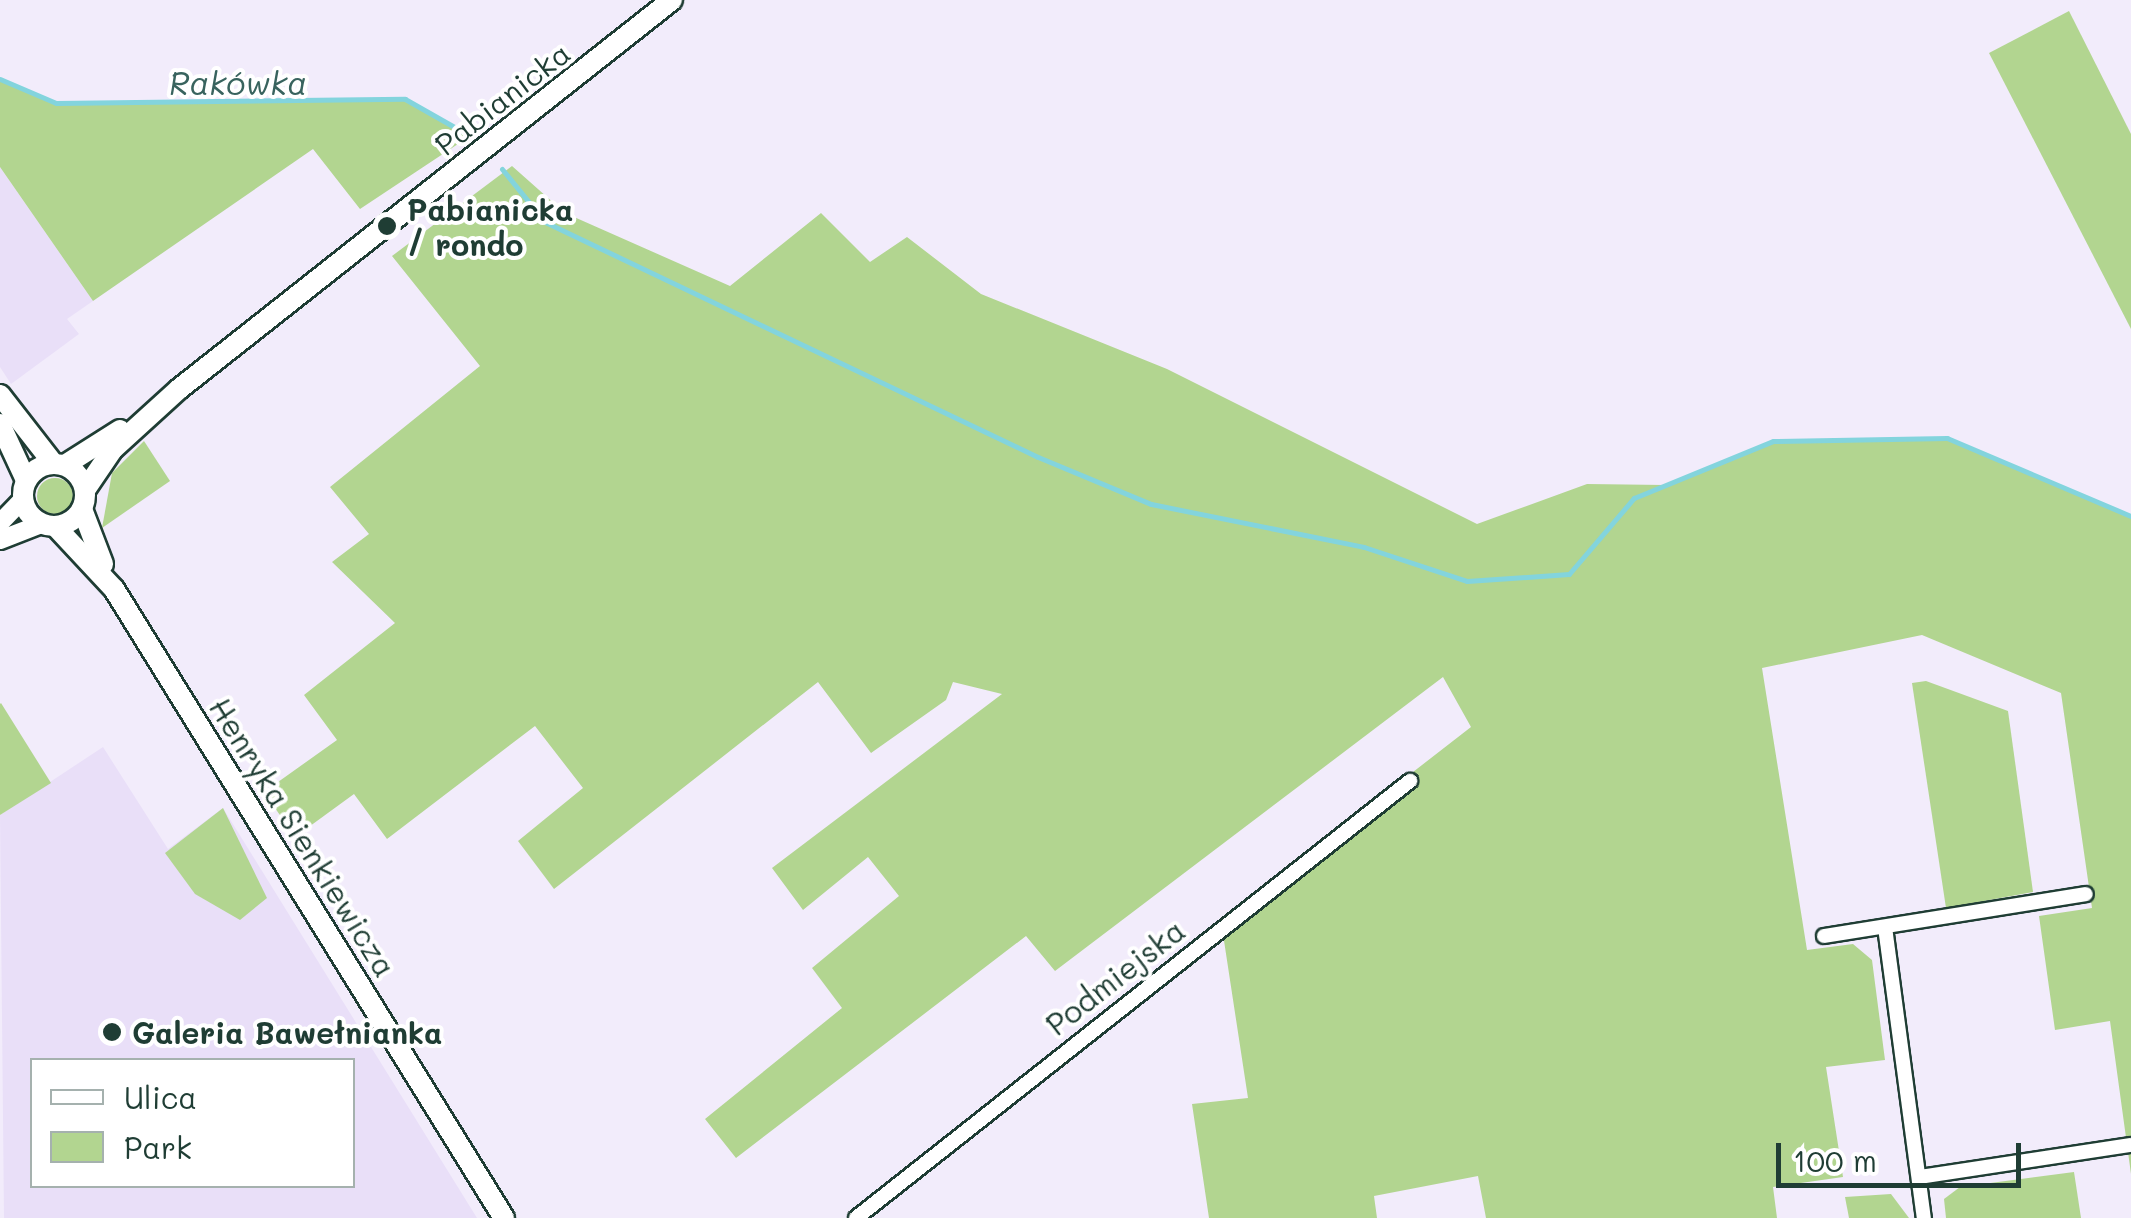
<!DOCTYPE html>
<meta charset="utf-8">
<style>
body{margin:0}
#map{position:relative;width:2131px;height:1218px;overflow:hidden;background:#f2ecfb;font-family:Mali,sans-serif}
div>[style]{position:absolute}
.built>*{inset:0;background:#e9dff8}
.green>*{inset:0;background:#b2d590}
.round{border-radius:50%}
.stream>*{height:5px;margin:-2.5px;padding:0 2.5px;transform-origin:2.5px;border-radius:2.5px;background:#83d4dd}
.roads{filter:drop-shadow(2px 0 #1f3d34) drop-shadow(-2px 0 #1f3d34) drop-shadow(0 2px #1f3d34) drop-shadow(0 -2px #1f3d34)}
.minor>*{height:14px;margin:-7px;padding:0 7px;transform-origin:7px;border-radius:7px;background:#fff}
.tertiary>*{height:18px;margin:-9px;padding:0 9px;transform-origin:9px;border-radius:9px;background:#fff}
.secondary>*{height:20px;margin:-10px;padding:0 10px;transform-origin:10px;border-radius:10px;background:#fff}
.secondary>.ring{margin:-10px;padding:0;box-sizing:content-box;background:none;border:20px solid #fff;border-radius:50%}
.dots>*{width:28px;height:28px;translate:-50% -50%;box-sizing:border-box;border:5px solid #fff;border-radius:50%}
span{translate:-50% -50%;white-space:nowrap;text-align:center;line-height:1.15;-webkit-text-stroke:8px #fff;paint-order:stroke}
.street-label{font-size:30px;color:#1f3d34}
.poi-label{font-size:30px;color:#1f3d34;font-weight:700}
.left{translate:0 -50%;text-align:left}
.water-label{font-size:32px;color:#38635e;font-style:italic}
.legend{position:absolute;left:30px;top:1058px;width:325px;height:130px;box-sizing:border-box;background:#fff;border:2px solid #a5b1ae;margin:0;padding:12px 18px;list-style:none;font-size:30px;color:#1f3d34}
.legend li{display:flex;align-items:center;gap:20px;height:50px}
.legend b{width:50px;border:2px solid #a5b1ae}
.scale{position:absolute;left:1776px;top:1143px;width:245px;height:45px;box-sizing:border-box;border:5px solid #1f3d34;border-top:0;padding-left:12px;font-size:30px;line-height:35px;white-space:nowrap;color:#1f3d34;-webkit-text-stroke:8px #fff;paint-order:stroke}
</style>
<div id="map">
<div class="built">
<i style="clip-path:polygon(0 167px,93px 301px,67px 319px,79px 334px,11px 384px,0 367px)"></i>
<i style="clip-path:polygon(evenodd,103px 747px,168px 849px,223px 808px,477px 1218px,4px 1218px,0 815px,103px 747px,32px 1060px,352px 1060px,352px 1186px,32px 1186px,32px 1060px)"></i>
</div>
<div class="green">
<i style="clip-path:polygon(2069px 11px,2131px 134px,2131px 329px,1989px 53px)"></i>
<i style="clip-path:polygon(0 79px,56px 103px,405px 99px,470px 136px,360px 209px,313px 149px,93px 301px,0 167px)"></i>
<i style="clip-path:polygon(512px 166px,565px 213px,730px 286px,821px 213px,870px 262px,907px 237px,981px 294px,1167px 369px,1477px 524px,1587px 484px,1665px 485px,1773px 441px,1947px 438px,2131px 516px,2131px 1174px,2110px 1021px,2055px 1030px,2039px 916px,2092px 908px,2061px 693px,1922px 635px,1762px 668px,1807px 950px,1853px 944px,1872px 960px,1885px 1060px,1826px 1067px,1843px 1177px,1773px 1187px,1777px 1218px,1486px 1218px,1478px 1176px,1374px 1196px,1377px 1218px,1209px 1218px,1192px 1104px,1248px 1098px,1221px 921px,1471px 727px,1443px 677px,1055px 971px,1026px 936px,736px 1158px,705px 1119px,842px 1008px,812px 968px,899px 896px,868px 857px,803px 910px,772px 868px,1002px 694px,953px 682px,946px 700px,871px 753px,818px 682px,554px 889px,518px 841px,583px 788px,535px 726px,387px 839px,354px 794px,295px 837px,264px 792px,337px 740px,304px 695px,395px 623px,332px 562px,369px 534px,330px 487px,480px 366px,392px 256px)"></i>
<i style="clip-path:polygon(144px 441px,170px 481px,102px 528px,112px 473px)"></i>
<i class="round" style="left:37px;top:478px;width:36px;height:36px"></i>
<i style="clip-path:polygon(1926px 681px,2008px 711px,2033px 892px,1946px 908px,1912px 683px)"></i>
<i style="clip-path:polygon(1px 703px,51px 783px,0 815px,0 704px)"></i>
<i style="clip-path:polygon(223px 808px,267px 898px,240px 920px,195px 894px,165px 853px)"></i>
<i style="clip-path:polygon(2074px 1172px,2081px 1218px,1946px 1218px,1944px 1199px,1960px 1187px)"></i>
<i style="clip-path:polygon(1891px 1194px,1909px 1218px,1849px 1218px,1845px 1197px)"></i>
</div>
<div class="stream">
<i style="left:0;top:79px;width:61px;rotate:23.2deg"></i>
<i style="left:56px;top:103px;width:349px;rotate:-0.7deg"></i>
<i style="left:405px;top:99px;width:75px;rotate:29.6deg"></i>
<i style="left:502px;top:169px;width:68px;rotate:50.9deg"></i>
<i style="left:545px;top:222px;width:546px;rotate:25.49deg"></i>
<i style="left:1038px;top:457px;width:122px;rotate:22.6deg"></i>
<i style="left:1151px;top:504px;width:217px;rotate:11.4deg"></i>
<i style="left:1364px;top:547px;width:108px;rotate:18.3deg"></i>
<i style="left:1467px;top:581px;width:102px;rotate:-3.9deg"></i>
<i style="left:1569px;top:574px;width:100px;rotate:-49.5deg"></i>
<i style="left:1634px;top:498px;width:150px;rotate:-22.3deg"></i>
<i style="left:1773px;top:441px;width:174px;rotate:-1deg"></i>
<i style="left:1947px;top:438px;width:200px;rotate:23deg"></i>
</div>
<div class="roads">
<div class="minor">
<i style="left:1885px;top:927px;width:294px;rotate:82.4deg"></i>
<i style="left:1824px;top:936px;width:265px;rotate:-9.1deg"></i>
<i style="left:1919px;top:1177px;width:214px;rotate:-8.6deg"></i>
<i style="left:856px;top:1218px;width:706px;rotate:-38.27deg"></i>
</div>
<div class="tertiary">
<i style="left:0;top:523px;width:33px;rotate:-46deg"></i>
<i style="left:0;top:540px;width:44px;rotate:-21.3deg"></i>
</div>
<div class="secondary">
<i style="left:0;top:395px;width:86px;rotate:52.1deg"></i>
<i style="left:0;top:424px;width:62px;rotate:65.1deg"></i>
<i class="ring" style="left:23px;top:464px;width:42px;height:42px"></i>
<i style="left:65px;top:465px;width:65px;rotate:-32.5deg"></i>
<i style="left:85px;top:490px;width:50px;rotate:-55.7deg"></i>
<i style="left:113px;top:449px;width:89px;rotate:-42.3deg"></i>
<i style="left:179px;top:389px;width:628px;rotate:-38.28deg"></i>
<i style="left:82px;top:509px;width:59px;rotate:69.1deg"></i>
<i style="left:56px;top:527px;width:85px;rotate:46.9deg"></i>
<i style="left:114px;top:589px;width:740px;rotate:58.2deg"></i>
</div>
</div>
<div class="dots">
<i style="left:387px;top:226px;background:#1f3d34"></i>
<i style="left:112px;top:1032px;background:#1f3d34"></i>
</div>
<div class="street-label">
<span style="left:502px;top:98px;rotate:-38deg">Pabianicka</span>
<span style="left:303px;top:837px;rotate:58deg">Henryka Sienkiewicza</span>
<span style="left:1115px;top:977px;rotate:-38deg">Podmiejska</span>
</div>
<div class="poi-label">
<span class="left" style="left:407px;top:226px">Pabianicka<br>/ rondo</span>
<span class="left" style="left:132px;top:1032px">Galeria Bawełnianka</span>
</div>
<div class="water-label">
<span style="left:238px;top:82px">Rakówka</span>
</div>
<ul class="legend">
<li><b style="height:12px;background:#fff"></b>Ulica</li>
<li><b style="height:28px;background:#b2d590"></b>Park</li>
</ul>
<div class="scale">100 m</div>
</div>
